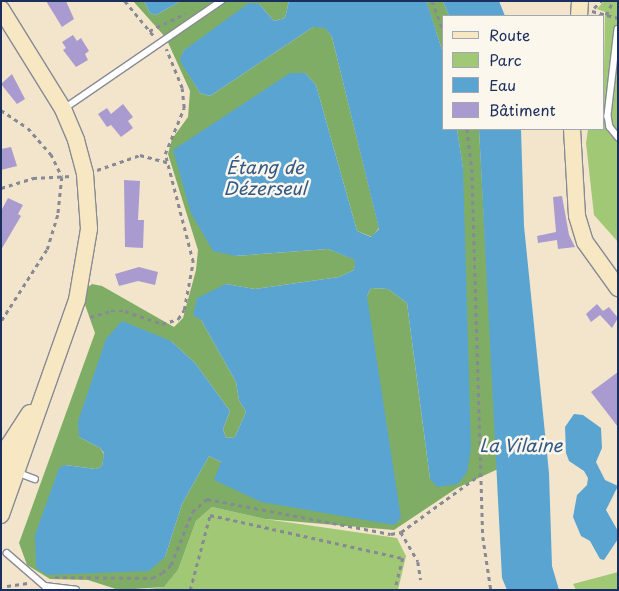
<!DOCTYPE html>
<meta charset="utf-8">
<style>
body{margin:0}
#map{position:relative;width:619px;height:591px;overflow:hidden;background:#f3e5cb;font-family:"Playpen Sans",sans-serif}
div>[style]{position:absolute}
.green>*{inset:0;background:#a1c975}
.forest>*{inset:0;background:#80ad66}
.water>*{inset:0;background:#5aa4d2}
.building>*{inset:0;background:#a99bd0}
.path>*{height:2.5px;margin-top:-1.25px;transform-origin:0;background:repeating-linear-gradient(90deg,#878a94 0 4px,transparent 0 8px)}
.roads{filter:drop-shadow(1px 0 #878a94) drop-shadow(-1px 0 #878a94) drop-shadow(0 1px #878a94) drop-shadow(0 -1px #878a94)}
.lane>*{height:5.5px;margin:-2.75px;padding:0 2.75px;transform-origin:2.75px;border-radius:2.75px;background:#fff}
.secondary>*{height:16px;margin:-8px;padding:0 8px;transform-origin:8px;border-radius:8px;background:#f7e8c3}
span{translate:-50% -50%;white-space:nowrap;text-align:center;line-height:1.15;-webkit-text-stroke:5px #fbf7ec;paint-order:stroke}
.water-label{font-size:18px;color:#315887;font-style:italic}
.frame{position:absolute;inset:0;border:2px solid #1b2f5e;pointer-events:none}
.legend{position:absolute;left:442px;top:15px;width:162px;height:115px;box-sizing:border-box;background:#fbf7ec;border:1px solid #a1a7b3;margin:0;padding:6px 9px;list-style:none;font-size:15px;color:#1b2f5e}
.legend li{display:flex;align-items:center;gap:10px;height:25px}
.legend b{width:25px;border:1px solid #a1a7b3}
</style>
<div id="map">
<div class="green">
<i style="clip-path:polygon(604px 1px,618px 1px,618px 242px,594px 215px,586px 143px,588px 129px,603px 129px,605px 12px,597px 9px)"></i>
<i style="clip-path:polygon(212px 507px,265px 519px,397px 538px,406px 556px,398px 590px,139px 590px,164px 587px,178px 570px,196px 521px)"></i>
<i style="clip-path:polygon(618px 572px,618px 590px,576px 590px,573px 584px)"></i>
</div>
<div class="forest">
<i style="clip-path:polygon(133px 1px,144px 1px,150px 13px,156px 15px,181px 1px,289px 1px,285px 18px,274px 21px,259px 4px,183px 51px,181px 61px,200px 93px,210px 96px,313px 27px,325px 27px,332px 37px,379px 228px,372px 237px,357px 231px,316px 85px,305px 73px,235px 256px,328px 249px,356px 260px,354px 270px,339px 277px,255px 289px,226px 284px,201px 320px,236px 382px,239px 400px,246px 412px,235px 437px,226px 438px,223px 429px,230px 411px,195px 363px,171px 341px,79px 437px,100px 448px,104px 454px,102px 466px,96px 469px,65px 465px,165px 557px,182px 504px,209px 456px,221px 462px,367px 296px,371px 288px,388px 289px,407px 303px,430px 479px,463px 169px,457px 129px,479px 129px,498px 469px,457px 488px,394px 530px,265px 519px,212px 507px,196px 521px,178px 570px,164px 587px,119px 590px,88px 580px,50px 579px,27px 565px,19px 543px,95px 333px,83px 299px,87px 288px,92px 284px,102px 286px,174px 327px,183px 318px,196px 270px,198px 250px,168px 154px,172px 139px,188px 117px,190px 91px,166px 38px)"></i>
<i style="clip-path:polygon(426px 1px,443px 1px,449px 16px,443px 16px,443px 53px)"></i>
</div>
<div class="water">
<i style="clip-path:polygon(144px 1px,181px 1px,156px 15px,150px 13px)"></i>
<i style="clip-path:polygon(289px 1px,426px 1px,428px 6px,443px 53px,443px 129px,457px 129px,463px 168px,471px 448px,467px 472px,458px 484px,437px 487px,430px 479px,407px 303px,388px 289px,371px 288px,367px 296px,401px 518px,394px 525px,261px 502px,214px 480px,221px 462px,209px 456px,182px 504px,165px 557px,149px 571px,47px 575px,36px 568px,35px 535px,59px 468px,65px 465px,96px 469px,102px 466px,104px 453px,100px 448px,79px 437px,78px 421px,106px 339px,122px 321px,171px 341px,195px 363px,230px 411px,223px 429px,226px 438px,235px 437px,246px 412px,239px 400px,236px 382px,201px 320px,193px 315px,197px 298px,226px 284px,255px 289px,339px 277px,354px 270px,355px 260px,328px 249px,235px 256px,213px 251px,191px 213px,173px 150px,290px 73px,305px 73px,316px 85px,357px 231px,371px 237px,379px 229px,332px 37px,325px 28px,313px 27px,210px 96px,200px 93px,180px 61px,183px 51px,249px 3px,259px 4px,274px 21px,285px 18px)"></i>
<i style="clip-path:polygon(443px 1px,499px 1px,505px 16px,449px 16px)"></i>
<i style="clip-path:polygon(479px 129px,521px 129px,524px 226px,549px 473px,552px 566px,559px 590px,507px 590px,502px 578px)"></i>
<i style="clip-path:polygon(574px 414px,583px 415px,601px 428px,602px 448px,596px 462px,605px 480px,618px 486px,606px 510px,618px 531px,618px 539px,604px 560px,600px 559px,590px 541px,581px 536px,573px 517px,577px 495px,587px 485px,588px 478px,584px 471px,569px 461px,566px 453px,565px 427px)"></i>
</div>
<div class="building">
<i style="clip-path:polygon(46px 1px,66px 1px,74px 19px,62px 27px)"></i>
<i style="clip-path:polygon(73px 35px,77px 41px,81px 38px,89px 51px,85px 54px,88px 60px,76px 67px,63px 50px,66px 48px,62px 42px)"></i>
<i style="clip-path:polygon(12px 74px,25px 99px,17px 104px,1px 84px)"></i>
<i style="clip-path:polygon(123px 104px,133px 117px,128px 121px,133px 128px,121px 137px,111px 125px,107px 127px,98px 114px,107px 108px,111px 114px)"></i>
<i style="clip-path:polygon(11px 147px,17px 166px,1px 170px,1px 149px)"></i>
<i style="clip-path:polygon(124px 180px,140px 181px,138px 220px,144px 220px,143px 248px,125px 247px)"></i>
<i style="clip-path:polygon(562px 196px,569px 235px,575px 247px,558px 249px,557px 240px,538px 243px,537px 236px,556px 232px,553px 197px)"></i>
<i style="clip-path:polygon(8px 198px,23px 205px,18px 214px,21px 216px,1px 250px,1px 211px)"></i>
<i style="clip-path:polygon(139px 267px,158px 272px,155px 285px,138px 281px,119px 286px,115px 274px)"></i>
<i style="clip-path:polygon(597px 304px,603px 311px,609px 307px,618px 318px,612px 328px,600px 315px,591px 322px,586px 314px)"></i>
<i style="clip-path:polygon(618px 372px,618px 427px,591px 392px)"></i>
</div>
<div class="path">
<i style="left:125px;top:1px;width:45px;rotate:50.4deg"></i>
<i style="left:432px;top:1px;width:31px;rotate:69deg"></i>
<i style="left:594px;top:8px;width:10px;rotate:-45deg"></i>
<i style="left:592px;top:11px;width:27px;rotate:15deg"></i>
<i style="left:606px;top:15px;width:16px;rotate:-63deg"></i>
<i style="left:149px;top:31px;width:41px;rotate:-25.9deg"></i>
<i style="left:1px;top:110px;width:32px;rotate:34deg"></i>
<i style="left:28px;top:128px;width:35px;rotate:49deg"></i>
<i style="left:51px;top:154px;width:25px;rotate:64deg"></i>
<i style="left:62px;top:177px;width:38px;rotate:96deg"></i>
<i style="left:58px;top:215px;width:37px;rotate:107deg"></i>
<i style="left:47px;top:250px;width:85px;rotate:122.6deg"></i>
<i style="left:467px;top:129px;width:40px;rotate:82.9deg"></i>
<i style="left:472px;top:169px;width:368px;rotate:88.3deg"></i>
<i style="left:483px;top:537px;width:54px;rotate:81.4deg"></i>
<i style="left:97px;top:170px;width:46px;rotate:-19.2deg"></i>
<i style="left:140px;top:155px;width:28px;rotate:15deg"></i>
<i style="left:1px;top:188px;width:34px;rotate:-17deg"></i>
<i style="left:33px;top:178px;width:39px;rotate:-3deg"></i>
<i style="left:90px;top:317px;width:22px;rotate:-16deg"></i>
<i style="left:111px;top:311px;width:14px"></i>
<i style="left:125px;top:311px;width:39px;rotate:19deg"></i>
<i style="left:162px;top:324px;width:17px;rotate:-17deg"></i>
<i style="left:178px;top:319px;width:11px;rotate:-56deg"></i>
<i style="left:184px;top:310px;width:49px;rotate:-79.4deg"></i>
<i style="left:193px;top:262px;width:112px;rotate:-104.5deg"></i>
<i style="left:165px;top:154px;width:50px;rotate:-67.6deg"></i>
<i style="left:184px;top:108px;width:20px;rotate:-96deg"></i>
<i style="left:182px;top:88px;width:42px;rotate:-112.3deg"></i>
<i style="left:401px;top:532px;width:34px;rotate:60deg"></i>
<i style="left:418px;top:562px;width:18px;rotate:81deg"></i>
<i style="left:55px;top:577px;width:97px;rotate:0.6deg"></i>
<i style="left:152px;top:578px;width:11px;rotate:-27deg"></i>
<i style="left:162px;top:573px;width:12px;rotate:-42deg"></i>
<i style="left:171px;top:565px;width:57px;rotate:-68.4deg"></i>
<i style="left:192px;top:512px;width:20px;rotate:-41deg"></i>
<i style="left:207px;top:499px;width:187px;rotate:10.8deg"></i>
<i style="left:391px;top:534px;width:10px;rotate:-11deg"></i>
<i style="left:401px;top:532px;width:99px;rotate:-35.9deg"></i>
<i style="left:7px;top:586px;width:21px;rotate:-8deg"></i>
<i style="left:190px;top:590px;width:78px;rotate:-75.1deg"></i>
<i style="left:210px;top:515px;width:198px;rotate:12.6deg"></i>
<i style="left:403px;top:558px;width:33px;rotate:104deg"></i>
</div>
<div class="roads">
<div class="lane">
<i style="left:618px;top:29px;width:88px;rotate:96.6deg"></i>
<i style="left:608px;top:116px;width:11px;rotate:80deg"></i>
<i style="left:610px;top:127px;width:13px;rotate:51deg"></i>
<i style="left:65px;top:108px;width:189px;rotate:-34.4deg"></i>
<i style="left:19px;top:473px;width:17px;rotate:21deg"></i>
<i style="left:7px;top:553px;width:50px;rotate:41deg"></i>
<i style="left:45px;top:586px;width:31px;rotate:7deg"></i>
</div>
<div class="secondary">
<i style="left:1px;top:9px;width:118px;rotate:58.2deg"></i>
<i style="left:63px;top:109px;width:34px;rotate:67deg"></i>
<i style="left:76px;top:140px;width:35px;rotate:75deg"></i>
<i style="left:85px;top:174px;width:55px;rotate:85.8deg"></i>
<i style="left:89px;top:229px;width:72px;rotate:99.6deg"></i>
<i style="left:77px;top:300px;width:228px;rotate:109.5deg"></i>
<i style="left:579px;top:16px;width:15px;rotate:-86deg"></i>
<i style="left:572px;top:129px;width:87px;rotate:86.7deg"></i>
<i style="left:577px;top:216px;width:27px;rotate:73deg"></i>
<i style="left:585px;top:242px;width:57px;rotate:54.3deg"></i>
<i style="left:4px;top:481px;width:14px;rotate:-73deg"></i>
<i style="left:8px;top:468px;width:23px;rotate:-88deg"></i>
<i style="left:9px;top:445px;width:38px;rotate:-57deg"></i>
</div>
</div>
<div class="water-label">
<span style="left:265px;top:178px">Étang de<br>Dézerseul</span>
<span style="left:521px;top:445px">La Vilaine</span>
</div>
<div class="frame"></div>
<ul class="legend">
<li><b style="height:6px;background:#f7e8c3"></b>Route</li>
<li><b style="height:14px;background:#a1c975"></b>Parc</li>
<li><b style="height:14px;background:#5aa4d2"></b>Eau</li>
<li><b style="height:14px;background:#a99bd0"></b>Bâtiment</li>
</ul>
</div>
